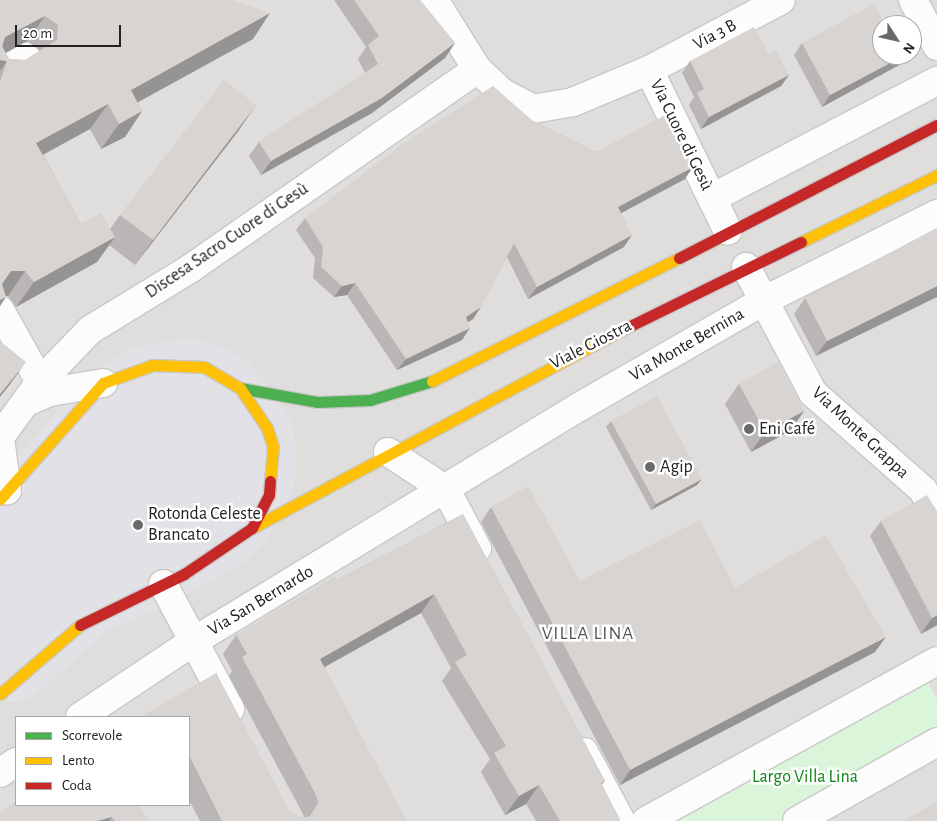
<!DOCTYPE html>
<meta charset="utf-8">
<style>
body{margin:0}
#map{position:relative;width:937px;height:821px;overflow:hidden;background:#f0eeeb;font-family:"Alegreya Sans",sans-serif}
div>[style]{position:absolute}
.residential>*{inset:0;background:#dfdedc}
.park>*{inset:0;background:#daf5da}
.plaza>*{inset:0;background:#e2e1e5}
.roads{filter:drop-shadow(1px 0 #c9c8c7) drop-shadow(-1px 0 #c9c8c7) drop-shadow(0 1px #c9c8c7) drop-shadow(0 -1px #c9c8c7)}
.street>*{height:28px;margin:-14px;padding:0 14px;transform-origin:14px;border-radius:14px;background:#fdfcfc}
.fast>*{height:11px;margin:-5.5px;padding:0 5.5px;transform-origin:5.5px;border-radius:5.5px;background:#4caf50}
.slow>*{height:11px;margin:-5.5px;padding:0 5.5px;transform-origin:5.5px;border-radius:5.5px;background:#ffc107}
.jam>*{height:11px;margin:-5.5px;padding:0 5.5px;transform-origin:5.5px;border-radius:5.5px;background:#c62828}
.wall>*{inset:0;background:#b9b6b5}
.shaded-wall>*{inset:0;background:#969493}
.building>*{inset:0;background:#d7d4d2}
.dots>*{width:14px;height:14px;translate:-50% -50%;box-sizing:border-box;border:2px solid #fff;border-radius:50%}
span{translate:-50% -50%;white-space:nowrap;text-align:center;line-height:1.15;-webkit-text-stroke:5px #fff;paint-order:stroke}
.street-label{font-size:18px;color:#222}
.poi-label{font-size:18px;color:#222}
.left{translate:0 -50%;text-align:left}
.park-label{font-size:18px;color:#0c8416}
.neighbourhood-label{font-size:19px;color:#555;letter-spacing:1px}
.legend{position:absolute;left:15px;top:716px;width:175px;height:90px;box-sizing:border-box;background:#fff;border:1px solid #a7a7a7;margin:0;padding:6px 9px;list-style:none;font-size:15px;color:#222}
.legend li{display:flex;align-items:center;gap:10px;height:25px}
.legend b{width:25px;border:1px solid #a7a7a7}
.north{position:absolute;left:872px;top:15px;width:50px;height:50px;box-sizing:border-box;background:#fff;border:1px solid #a7a7a7;border-radius:50%;rotate:125deg;font-size:14px;font-weight:700;line-height:20px;text-align:center;color:#222}
.north::after{content:'';display:block;margin:auto;width:18px;height:22px;background:#6a6968;clip-path:polygon(50% 0,100% 100%,50% 72%,0 100%)}
.scale{position:absolute;left:15px;top:25px;width:106px;height:22px;box-sizing:border-box;border:2px solid #222;border-top:0;padding-left:6px;font-size:15px;line-height:18px;white-space:nowrap;color:#222;-webkit-text-stroke:4px #fff;paint-order:stroke}
</style>
<div id="map">
<div class="residential">
<i style="clip-path:polygon(evenodd,0 0,937px 0,937px 821px,0 821px,0 0,882px 25px,912px 25px,912px 55px,882px 55px,882px 25px,0 0,16px 717px,189px 717px,189px 805px,16px 805px,16px 717px)"></i>
</div>
<div class="park">
<i style="clip-path:polygon(925px 677px,937px 699px,937px 734px,782px 821px,673px 821px)"></i>
</div>
<div class="plaza">
<i style="clip-path:polygon(189px 337px,226px 349px,249px 363px,278px 397px,291px 422px,296px 448px,295px 480px,287px 508px,267px 541px,245px 562px,173px 603px,107px 631px,35px 695px,18px 702px,0 701px,0 481px,67px 400px,105px 364px,130px 348px)"></i>
</div>
<div class="roads">
<div class="street">
<i style="left:434px;top:0;width:81px;rotate:58.1deg"></i>
<i style="left:477px;top:69px;width:35px;rotate:43deg"></i>
<i style="left:503px;top:93px;width:34px;rotate:28deg"></i>
<i style="left:533px;top:109px;width:41px;rotate:-9.9deg"></i>
<i style="left:573px;top:102px;width:82px;rotate:-22.8deg"></i>
<i style="left:649px;top:70px;width:179px;rotate:63.9deg"></i>
<i style="left:913px;top:0;width:52px;rotate:62.4deg"></i>
<i style="left:649px;top:70px;width:149px;rotate:-27.9deg"></i>
<i style="left:0;top:71px;width:30px;rotate:-28deg"></i>
<i style="left:712px;top:198px;width:254px;rotate:-27.5deg"></i>
<i style="left:746px;top:267px;width:143px;rotate:62deg"></i>
<i style="left:813px;top:393px;width:147px;rotate:41.4deg"></i>
<i style="left:923px;top:490px;width:30px;rotate:63deg"></i>
<i style="left:0;top:310px;width:82px;rotate:60.9deg"></i>
<i style="left:26px;top:402px;width:26px;rotate:-23deg"></i>
<i style="left:50px;top:392px;width:54px;rotate:-9.6deg"></i>
<i style="left:0;top:437px;width:68px;rotate:-54deg"></i>
<i style="left:40px;top:382px;width:72px;rotate:-46.1deg"></i>
<i style="left:90px;top:330px;width:119px;rotate:-31.5deg"></i>
<i style="left:191px;top:268px;width:348px;rotate:-34.8deg"></i>
<i style="left:0;top:438px;width:53px;rotate:82.5deg"></i>
<i style="left:388px;top:452px;width:69px;rotate:33.2deg"></i>
<i style="left:446px;top:490px;width:66px;rotate:61.9deg"></i>
<i style="left:163px;top:584px;width:142px;rotate:61.8deg"></i>
<i style="left:80px;top:717px;width:137px;rotate:-33.7deg"></i>
<i style="left:194px;top:641px;width:451px;rotate:-31.3deg"></i>
<i style="left:579px;top:407px;width:212px;rotate:-29.9deg"></i>
<i style="left:763px;top:301px;width:195px;rotate:-26.6deg"></i>
<i style="left:584px;top:752px;width:78px;rotate:61.8deg"></i>
<i style="left:0;top:773px;width:19px;rotate:-35deg"></i>
<i style="left:646px;top:821px;width:332px;rotate:-28.8deg"></i>
<i style="left:797px;top:821px;width:161px;rotate:-29.4deg"></i>
</div>
<div class="fast">
<i style="left:240px;top:388px;width:78px;rotate:10.3deg"></i>
<i style="left:317px;top:402px;width:53px;rotate:-2.2deg"></i>
<i style="left:370px;top:400px;width:65px;rotate:-17deg"></i>
</div>
<div class="slow">
<i style="left:801px;top:242px;width:152px;rotate:-26.2deg"></i>
<i style="left:432px;top:381px;width:276px;rotate:-26.5deg"></i>
<i style="left:0;top:499px;width:155px;rotate:-48.4deg"></i>
<i style="left:103px;top:383px;width:53px;rotate:-19.8deg"></i>
<i style="left:153px;top:365px;width:51px;rotate:2.2deg"></i>
<i style="left:204px;top:367px;width:42px;rotate:30.3deg"></i>
<i style="left:240px;top:388px;width:48px;rotate:56deg"></i>
<i style="left:267px;top:428px;width:20px;rotate:72deg"></i>
<i style="left:273px;top:447px;width:34px;rotate:95deg"></i>
<i style="left:252px;top:528px;width:415px;rotate:-28.2deg"></i>
<i style="left:0;top:694px;width:106px;rotate:-40.8deg"></i>
</div>
<div class="jam">
<i style="left:679px;top:258px;width:290px;rotate:-27.3deg"></i>
<i style="left:618px;top:332px;width:204px;rotate:-26.2deg"></i>
<i style="left:80px;top:625px;width:116px;rotate:-26.1deg"></i>
<i style="left:184px;top:574px;width:82px;rotate:-34.1deg"></i>
<i style="left:252px;top:528px;width:37px;rotate:-63deg"></i>
<i style="left:269px;top:495px;width:14px;rotate:-86deg"></i>
</div>
</div>
<div class="wall">
<i style="clip-path:polygon(evenodd,0 0,253px 39px,137px 102px,142px 111px,125px 137px,101px 149px,90px 129px,43px 155px,81px 224px,110px 229px,120px 215px,239px 130px,135px 265px,109px 245px,97px 262px,16px 307px,8px 296px,6px 296px,0 306px,0 0,27px 41px,40px 51px,25px 60px,9px 59px,6px 53px,27px 41px)"></i>
<i style="clip-path:polygon(334px 0,420px 0,455px 43px,445px 58px,372px 113px,261px 175px,249px 156px,259px 142px,365px 73px,358px 59px,366px 47px)"></i>
<i style="clip-path:polygon(802px 43px,901px 64px,822px 107px,794px 55px)"></i>
<i style="clip-path:polygon(769px 55px,789px 75px,781px 86px,701px 129px,689px 105px,694px 97px,682px 73px,690px 61px)"></i>
<i style="clip-path:polygon(533px 121px,596px 152px,685px 179px,621px 213px,624px 247px,528px 299px,507px 257px,473px 319px,468px 322px,462px 340px,397px 370px,347px 295px,334px 297px,313px 278px,315px 258px,296px 230px,305px 218px)"></i>
<i style="clip-path:polygon(937px 228px,816px 356px,794px 314px,805px 298px)"></i>
<i style="clip-path:polygon(739px 384px,804px 411px,790px 431px,751px 452px,725px 404px)"></i>
<i style="clip-path:polygon(611px 421px,697px 485px,651px 510px,606px 427px)"></i>
<i style="clip-path:polygon(491px 507px,580px 581px,735px 588px,875px 652px,620px 785px,481px 522px)"></i>
<i style="clip-path:polygon(463px 514px,605px 781px,602px 785px,620px 821px,536px 821px,526px 804px,505px 815px,481px 772px,490px 759px,442px 681px,451px 668px,421px 613px,324px 667px,406px 821px,200px 821px,189px 800px,189px 717px,216px 673px,288px 810px,301px 818px,304px 817px,303px 814px,229px 676px,232px 671px,223px 654px,236px 635px,337px 580px)"></i>
<i style="clip-path:polygon(881px 521px,937px 625px,921px 634px,870px 536px)"></i>
<i style="clip-path:polygon(16px 801px,148px 821px,0 821px)"></i>
</div>
<div class="shaded-wall">
<i style="clip-path:polygon(270px 13px,253px 39px,113px 116px,131px 90px)"></i>
<i style="clip-path:polygon(45px 16px,27px 41px,0 56px,5px 37px)"></i>
<i style="clip-path:polygon(455px 43px,445px 58px,372px 113px,261px 175px,271px 161px)"></i>
<i style="clip-path:polygon(905px 55px,908px 55px,901px 64px,822px 107px,830px 95px)"></i>
<i style="clip-path:polygon(0 60px,7px 61px,0 71px)"></i>
<i style="clip-path:polygon(789px 75px,781px 86px,701px 129px,709px 117px)"></i>
<i style="clip-path:polygon(108px 104px,90px 129px,18px 168px,36px 143px)"></i>
<i style="clip-path:polygon(256px 105px,239px 130px,135px 265px,153px 240px)"></i>
<i style="clip-path:polygon(142px 111px,125px 137px,101px 149px,119px 124px)"></i>
<i style="clip-path:polygon(693px 167px,685px 179px,610px 219px,618px 207px)"></i>
<i style="clip-path:polygon(632px 235px,624px 247px,528px 299px,537px 287px)"></i>
<i style="clip-path:polygon(115px 237px,97px 262px,16px 307px,34px 282px)"></i>
<i style="clip-path:polygon(11px 271px,25px 271px,8px 296px,0 296px,0 286px)"></i>
<i style="clip-path:polygon(355px 283px,347px 295px,334px 297px,342px 286px)"></i>
<i style="clip-path:polygon(937px 286px,937px 297px,816px 356px,827px 341px)"></i>
<i style="clip-path:polygon(6px 297px,0 306px,0 300px)"></i>
<i style="clip-path:polygon(481px 307px,473px 319px,457px 329px,466px 317px)"></i>
<i style="clip-path:polygon(470px 328px,462px 340px,397px 370px,406px 359px)"></i>
<i style="clip-path:polygon(26px 362px,8px 387px,0 397px,0 394px)"></i>
<i style="clip-path:polygon(804px 411px,790px 431px,751px 452px,765px 432px)"></i>
<i style="clip-path:polygon(702px 479px,697px 485px,651px 510px,656px 504px)"></i>
<i style="clip-path:polygon(434px 594px,421px 613px,307px 677px,320px 659px)"></i>
<i style="clip-path:polygon(937px 615px,937px 625px,921px 634px,932px 618px)"></i>
<i style="clip-path:polygon(886px 637px,875px 652px,620px 785px,630px 770px)"></i>
<i style="clip-path:polygon(539px 785px,526px 804px,505px 815px,519px 796px)"></i>
<i style="clip-path:polygon(112px 817px,109px 821px,97px 821px)"></i>
</div>
<div class="building">
<i style="clip-path:polygon(evenodd,0 0,231px 0,270px 13px,131px 90px,142px 111px,119px 124px,108px 104px,36px 143px,81px 224px,101px 213px,115px 237px,34px 282px,25px 271px,11px 271px,2px 284px,6px 297px,0 300px,0 82px,7px 61px,0 60px,0 0,45px 16px,58px 25px,57px 40px,25px 60px,9px 59px,2px 46px,5px 37px,45px 16px)"></i>
<i style="clip-path:polygon(354px 0,420px 0,455px 43px,382px 98px,271px 161px,259px 142px,378px 64px,368px 45px,379px 36px)"></i>
<i style="clip-path:polygon(874px 4px,885px 25px,882px 25px,882px 55px,905px 55px,830px 95px,802px 43px)"></i>
<i style="clip-path:polygon(754px 27px,769px 55px,776px 51px,789px 75px,709px 117px,697px 93px,704px 89px,690px 61px)"></i>
<i style="clip-path:polygon(224px 80px,256px 105px,153px 240px,120px 215px)"></i>
<i style="clip-path:polygon(493px 86px,533px 121px,596px 152px,667px 114px,693px 167px,618px 207px,632px 235px,537px 287px,514px 243px,481px 307px,466px 317px,470px 328px,406px 359px,355px 283px,342px 286px,321px 267px,323px 247px,305px 218px,401px 145px)"></i>
<i style="clip-path:polygon(937px 228px,937px 286px,827px 341px,805px 298px)"></i>
<i style="clip-path:polygon(0 341px,26px 362px,0 394px)"></i>
<i style="clip-path:polygon(778px 362px,804px 411px,765px 432px,739px 384px)"></i>
<i style="clip-path:polygon(657px 396px,702px 479px,656px 504px,611px 421px)"></i>
<i style="clip-path:polygon(528px 486px,580px 581px,700px 520px,735px 588px,826px 535px,886px 637px,630px 770px,491px 507px)"></i>
<i style="clip-path:polygon(927px 495px,937px 511px,937px 615px,932px 618px,881px 521px)"></i>
<i style="clip-path:polygon(463px 514px,605px 781px,601px 783px,619px 817px,620px 821px,560px 821px,539px 785px,519px 796px,494px 753px,506px 746px,455px 662px,467px 655px,434px 594px,320px 659px,406px 821px,222px 821px,189px 755px,189px 717px,140px 717px,216px 673px,288px 810px,301px 818px,310px 816px,318px 803px,316px 795px,242px 657px,247px 654px,236px 635px,335px 576px,337px 580px)"></i>
<i style="clip-path:polygon(16px 801px,16px 805px,139px 805px,148px 820px,147px 821px,115px 821px,112px 817px,97px 821px,0 821px,0 812px)"></i>
<i style="clip-path:polygon(937px 802px,937px 821px,903px 821px)"></i>
</div>
<div class="dots">
<i style="left:749px;top:429px;background:#6a6968"></i>
<i style="left:650px;top:467px;background:#6a6968"></i>
<i style="left:138px;top:525px;background:#6a6968"></i>
</div>
<div class="street-label">
<span style="left:715px;top:35px;rotate:-28deg">Via 3 B</span>
<span style="left:681px;top:135px;rotate:64deg">Via Cuore di Gesù</span>
<span style="left:227px;top:241px;rotate:-34deg">Discesa Sacro Cuore di Gesù</span>
<span style="left:591px;top:345px;rotate:-27deg">Viale Giostra</span>
<span style="left:687px;top:345px;rotate:-30deg">Via Monte Bernina</span>
<span style="left:860px;top:433px;rotate:43deg">Via Monte Grappa</span>
<span style="left:261px;top:601px;rotate:-31deg">Via San Bernardo</span>
</div>
<div class="poi-label">
<span class="left" style="left:759px;top:429px">Eni Café</span>
<span class="left" style="left:660px;top:467px">Agip</span>
<span class="left" style="left:148px;top:525px">Rotonda Celeste<br>Brancato</span>
</div>
<div class="park-label">
<span style="left:805px;top:777px">Largo Villa Lina</span>
</div>
<div class="neighbourhood-label">
<span style="left:588px;top:634px">VILLA LINA</span>
</div>
<ul class="legend">
<li><b style="height:6px;background:#4caf50"></b>Scorrevole</li>
<li><b style="height:6px;background:#ffc107"></b>Lento</li>
<li><b style="height:6px;background:#c62828"></b>Coda</li>
</ul>
<div class="north">N</div>
<div class="scale">20 m</div>
</div>
